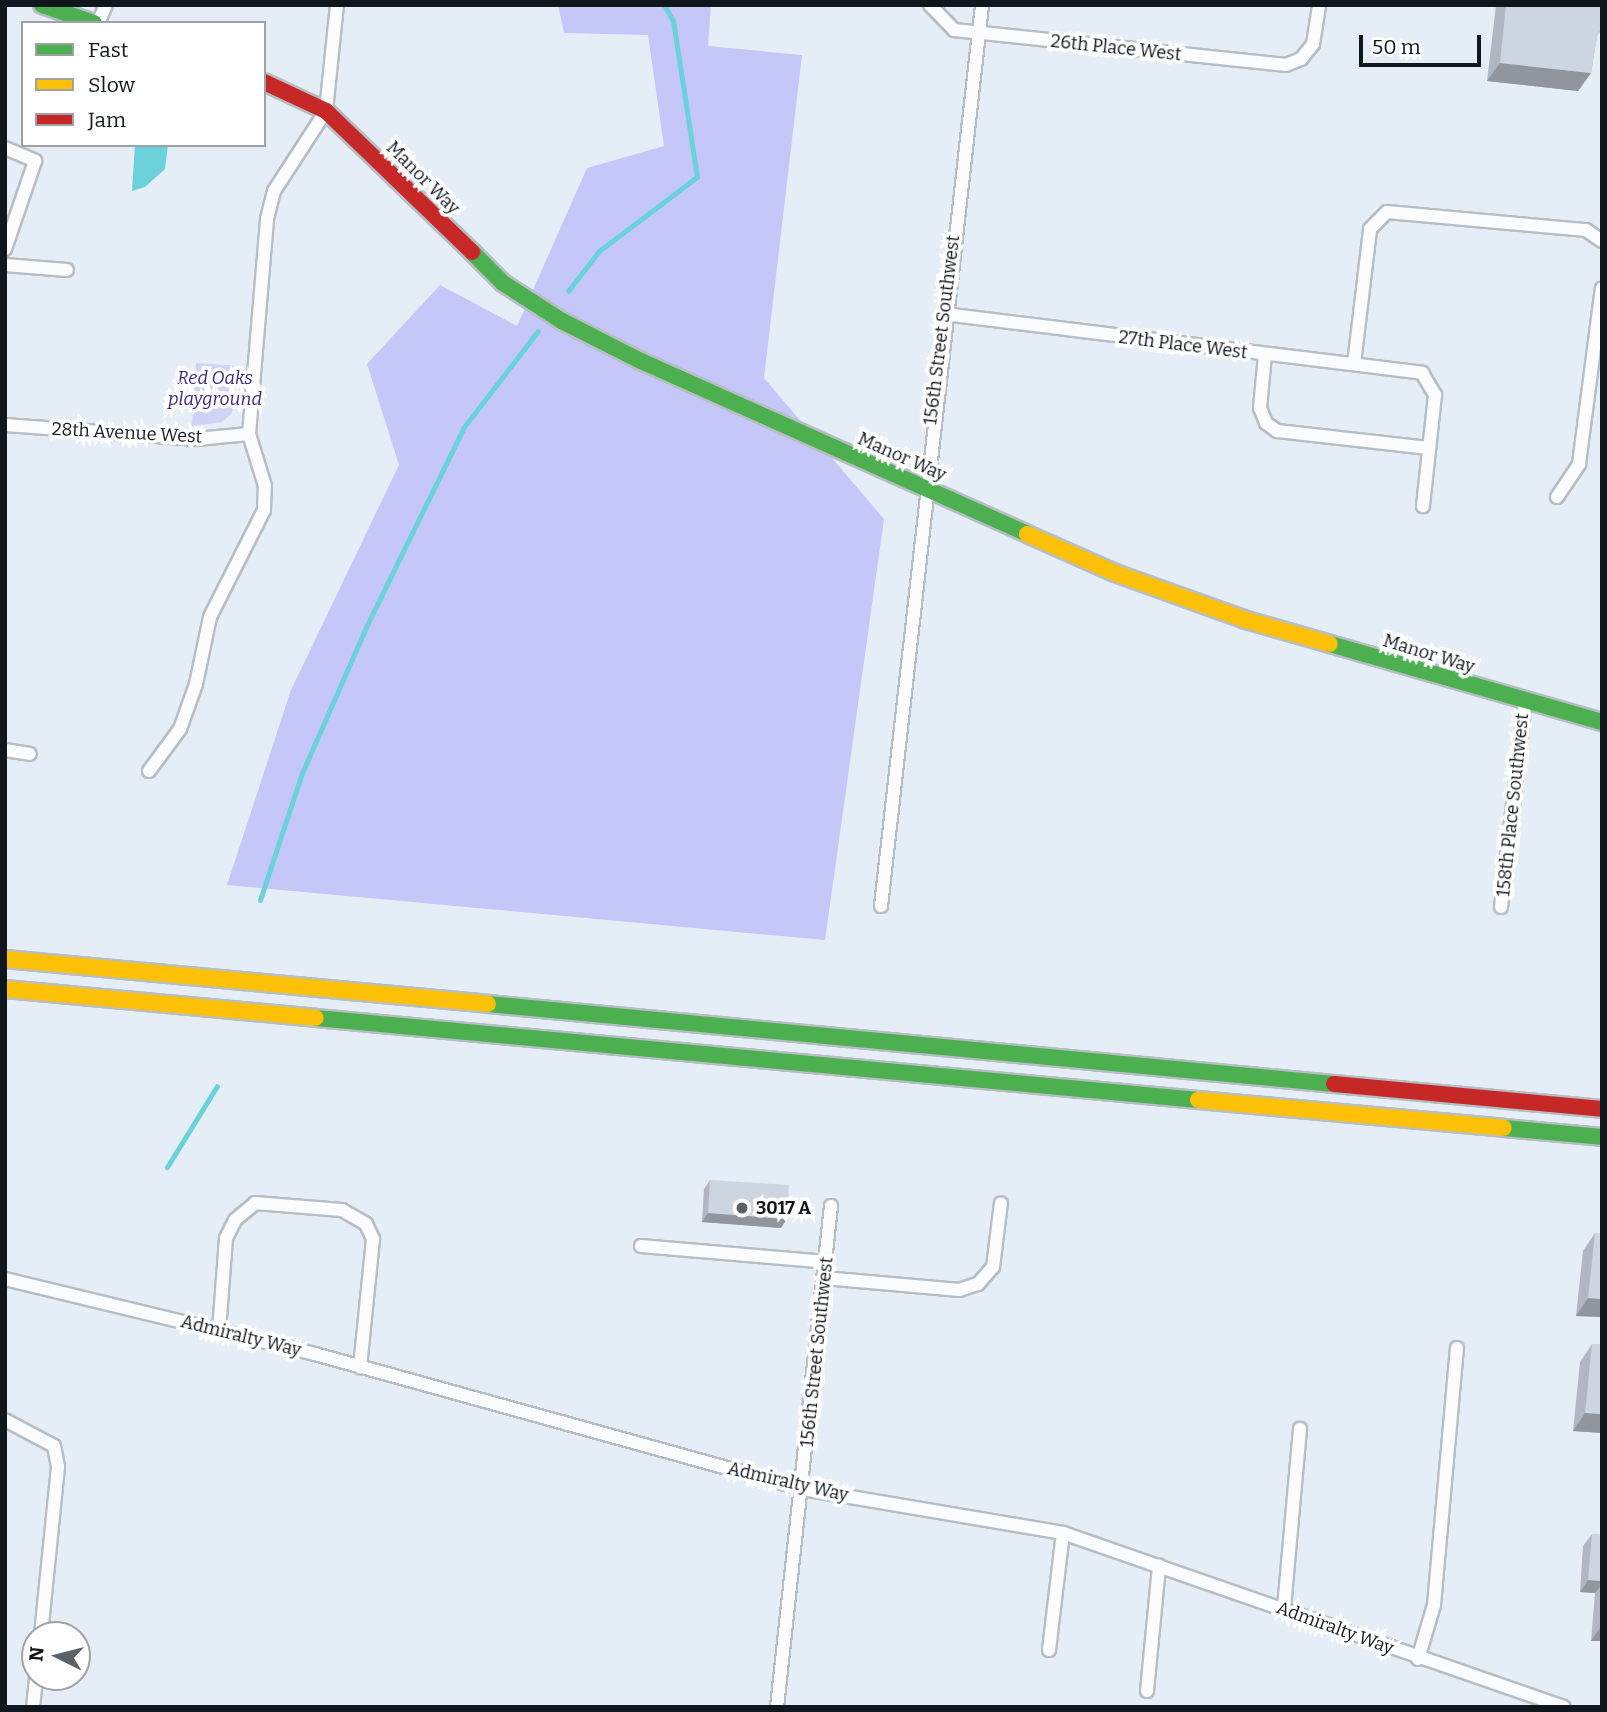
<!DOCTYPE html>
<style>
body{margin:0}
#map{position:relative;width:1607px;height:1712px;overflow:hidden;background:#e5eef6;font-family:Bitter,serif}
div>[style]{position:absolute}
.green>*{inset:0;background:#d0d2f6}
.forest>*{inset:0;background:#c5c7f8}
.water>*{inset:0;background:#6bd2db}
.stream>*{height:5px;margin:-2.5px;padding:0 2.5px;transform-origin:2.5px;border-radius:2.5px;background:#6bd2db}
.roads{filter:drop-shadow(2px 0 #b6bec4) drop-shadow(-2px 0 #b6bec4) drop-shadow(0 2px #b6bec4) drop-shadow(0 -2px #b6bec4)}
.street>*{height:12px;margin:-6px;padding:0 6px;transform-origin:6px;border-radius:6px;background:#fbfcfe}
.fast>*{height:16px;margin:-8px;padding:0 8px;transform-origin:8px;border-radius:8px;background:#4caf50}
.slow>*{height:16px;margin:-8px;padding:0 8px;transform-origin:8px;border-radius:8px;background:#ffc107}
.jam>*{height:16px;margin:-8px;padding:0 8px;transform-origin:8px;border-radius:8px;background:#c62828}
.wall>*{inset:0;background:#b0b7c2}
.shaded-wall>*{inset:0;background:#90959e}
.building>*{inset:0;background:#cdd5e1}
.dots>*{width:19px;height:19px;translate:-50% -50%;box-sizing:border-box;border:4px solid #fff;border-radius:50%}
span{translate:-50% -50%;white-space:nowrap;text-align:center;line-height:1.15;-webkit-text-stroke:7px #fff;paint-order:stroke}
.street-label{font-size:18px;color:#0f161c}
.park-label{font-size:18px;color:#392683;font-style:italic}
.poi-label{font-size:18px;color:#0f161c;font-weight:700}
.left{translate:0 -50%;text-align:left}
.frame{position:absolute;inset:0;border:7px solid #0f161c;pointer-events:none}
.legend{position:absolute;left:21px;top:21px;width:245px;height:126px;box-sizing:border-box;background:#fff;border:2px solid #9fa2a4;margin:0;padding:9px 12px;list-style:none;font-size:21px;color:#0f161c}
.legend li{display:flex;align-items:center;gap:14px;height:35px}
.legend b{width:35px;border:2px solid #9fa2a4}
.north{position:absolute;left:21px;top:1621px;width:70px;height:70px;box-sizing:border-box;background:#fff;border:2px solid #9fa2a4;border-radius:50%;rotate:276deg;font-size:19px;font-weight:700;line-height:28px;text-align:center;color:#0f161c}
.north::after{content:'';display:block;margin:auto;width:24px;height:32px;background:#5a6268;clip-path:polygon(50% 0,100% 100%,50% 72%,0 100%)}
.scale{position:absolute;left:1359px;top:35px;width:122px;height:32px;box-sizing:border-box;border:4px solid #0f161c;border-top:0;padding-left:9px;font-size:21px;line-height:24px;white-space:nowrap;color:#0f161c;-webkit-text-stroke:5px #fff;paint-order:stroke}
</style>
<div id="map">
<div class="green">
<i style="clip-path:polygon(196px 363px,239px 366px,232px 413px,222px 422px,192px 426px)"></i>
</div>
<div class="forest">
<i style="clip-path:polygon(558px 5px,711px 5px,708px 46px,802px 55px,764px 378px,884px 519px,825px 940px,227px 885px,291px 690px,399px 465px,367px 364px,440px 285px,517px 326px,587px 168px,664px 146px,648px 35px,564px 33px)"></i>
</div>
<div class="water">
<i style="clip-path:polygon(135px 145px,168px 145px,165px 169px,145px 187px,132px 191px)"></i>
</div>
<div class="stream">
<i style="left:568px;top:291px;width:51px;rotate:-52.2deg"></i>
<i style="left:599px;top:251px;width:123px;rotate:-37.1deg"></i>
<i style="left:697px;top:177px;width:158px;rotate:-98.7deg"></i>
<i style="left:673px;top:21px;width:18px;rotate:-119deg"></i>
<i style="left:260px;top:900px;width:134px;rotate:-71.7deg"></i>
<i style="left:302px;top:773px;width:162px;rotate:-66.3deg"></i>
<i style="left:367px;top:625px;width:220px;rotate:-63.9deg"></i>
<i style="left:464px;top:427px;width:121px;rotate:-52.4deg"></i>
<i style="left:167px;top:1167px;width:95px;rotate:-58.3deg"></i>
</div>
<div class="roads">
<div class="street">
<i style="left:930px;top:5px;width:35px;rotate:46deg"></i>
<i style="left:954px;top:30px;width:334px;rotate:6deg"></i>
<i style="left:1286px;top:65px;width:16px;rotate:-22deg"></i>
<i style="left:1301px;top:59px;width:19px;rotate:-51deg"></i>
<i style="left:1313px;top:44px;width:39px;rotate:-81deg"></i>
<i style="left:98px;top:23px;width:20px;rotate:-66deg"></i>
<i style="left:5px;top:148px;width:33px;rotate:23deg"></i>
<i style="left:35px;top:161px;width:93px;rotate:108.8deg"></i>
<i style="left:5px;top:265px;width:62px;rotate:4.6deg"></i>
<i style="left:944px;top:314px;width:482px;rotate:7deg"></i>
<i style="left:1422px;top:373px;width:26px;rotate:59deg"></i>
<i style="left:1435px;top:395px;width:112px;rotate:96.2deg"></i>
<i style="left:1265px;top:355px;width:53px;rotate:95.4deg"></i>
<i style="left:1260px;top:408px;width:16px;rotate:68deg"></i>
<i style="left:1266px;top:423px;width:14px;rotate:36deg"></i>
<i style="left:1277px;top:431px;width:153px;rotate:6.4deg"></i>
<i style="left:1354px;top:364px;width:136px;rotate:-83.2deg"></i>
<i style="left:1370px;top:229px;width:24px;rotate:-45deg"></i>
<i style="left:1387px;top:212px;width:200px;rotate:5.2deg"></i>
<i style="left:1586px;top:230px;width:19px;rotate:35deg"></i>
<i style="left:5px;top:425px;width:193px;rotate:4.2deg"></i>
<i style="left:197px;top:439px;width:52px;rotate:-5.5deg"></i>
<i style="left:1557px;top:497px;width:40px;rotate:-56deg"></i>
<i style="left:1579px;top:464px;width:177px;rotate:-82.6deg"></i>
<i style="left:5px;top:750px;width:25px;rotate:9deg"></i>
<i style="left:149px;top:771px;width:52px;rotate:-53.6deg"></i>
<i style="left:180px;top:729px;width:48px;rotate:-70.4deg"></i>
<i style="left:196px;top:684px;width:68px;rotate:-78.2deg"></i>
<i style="left:210px;top:617px;width:120px;rotate:-63.2deg"></i>
<i style="left:264px;top:510px;width:24px;rotate:-88deg"></i>
<i style="left:265px;top:486px;width:54px;rotate:-107.1deg"></i>
<i style="left:249px;top:434px;width:216px;rotate:-85.2deg"></i>
<i style="left:267px;top:219px;width:29px;rotate:-76deg"></i>
<i style="left:274px;top:191px;width:95px;rotate:-57deg"></i>
<i style="left:326px;top:111px;width:107px;rotate:-84.1deg"></i>
<i style="left:881px;top:906px;width:907px;rotate:-83.6deg"></i>
<i style="left:1501px;top:907px;width:206px;rotate:-83.3deg"></i>
<i style="left:641px;top:1246px;width:186px;rotate:4.9deg"></i>
<i style="left:824px;top:1278px;width:136px;rotate:5.1deg"></i>
<i style="left:959px;top:1290px;width:20px;rotate:-18deg"></i>
<i style="left:978px;top:1284px;width:23px;rotate:-49deg"></i>
<i style="left:993px;top:1267px;width:64px;rotate:-82.9deg"></i>
<i style="left:5px;top:1279px;width:319px;rotate:13.6deg"></i>
<i style="left:315px;top:1354px;width:506px;rotate:15.46deg"></i>
<i style="left:803px;top:1489px;width:264px;rotate:9.6deg"></i>
<i style="left:1063px;top:1533px;width:530px;rotate:19.15deg"></i>
<i style="left:219px;top:1331px;width:93px;rotate:-85.7deg"></i>
<i style="left:226px;top:1238px;width:20px;rotate:-63deg"></i>
<i style="left:235px;top:1220px;width:26px;rotate:-40deg"></i>
<i style="left:255px;top:1203px;width:87px;rotate:4.6deg"></i>
<i style="left:342px;top:1210px;width:28px;rotate:30deg"></i>
<i style="left:366px;top:1224px;width:17px;rotate:65deg"></i>
<i style="left:373px;top:1239px;width:129px;rotate:95.8deg"></i>
<i style="left:5px;top:1420px;width:55px;rotate:28deg"></i>
<i style="left:54px;top:1446px;width:21px;rotate:79deg"></i>
<i style="left:58px;top:1467px;width:169px;rotate:95.8deg"></i>
<i style="left:1284px;top:1608px;width:180px;rotate:-84.9deg"></i>
<i style="left:1049px;top:1650px;width:118px;rotate:-83.2deg"></i>
<i style="left:1418px;top:1659px;width:56px;rotate:-73.5deg"></i>
<i style="left:1434px;top:1605px;width:258px;rotate:-84.9deg"></i>
<i style="left:1147px;top:1691px;width:126px;rotate:-84.5deg"></i>
<i style="left:33px;top:1707px;width:30px;rotate:-84deg"></i>
<i style="left:777px;top:1707px;width:504px;rotate:-83.85deg"></i>
</div>
<div class="fast">
<i style="left:42px;top:5px;width:55px;rotate:19.1deg"></i>
<i style="left:472px;top:252px;width:44px;rotate:45deg"></i>
<i style="left:503px;top:283px;width:70px;rotate:32.8deg"></i>
<i style="left:562px;top:321px;width:89px;rotate:26.9deg"></i>
<i style="left:641px;top:361px;width:423px;rotate:24.1deg"></i>
<i style="left:1330px;top:644px;width:283px;rotate:16deg"></i>
<i style="left:488px;top:1004px;width:850px;rotate:5.4deg"></i>
<i style="left:316px;top:1018px;width:886px;rotate:5.31deg"></i>
<i style="left:1504px;top:1128px;width:98px;rotate:5.2deg"></i>
</div>
<div class="slow">
<i style="left:1027px;top:534px;width:96px;rotate:23.9deg"></i>
<i style="left:1115px;top:573px;width:139px;rotate:19.7deg"></i>
<i style="left:1246px;top:620px;width:87px;rotate:15.9deg"></i>
<i style="left:5px;top:959px;width:485px;rotate:5.3deg"></i>
<i style="left:5px;top:989px;width:312px;rotate:5.3deg"></i>
<i style="left:1198px;top:1100px;width:307px;rotate:5.2deg"></i>
</div>
<div class="jam">
<i style="left:264px;top:82px;width:68px;rotate:25.1deg"></i>
<i style="left:326px;top:111px;width:203px;rotate:44deg"></i>
<i style="left:1334px;top:1084px;width:269px;rotate:5.3deg"></i>
</div>
</div>
<div class="wall">
<i style="clip-path:polygon(1496px 5px,1602px 5px,1602px 29px,1597px 36px,1591px 73px,1578px 91px,1487px 81px)"></i>
<i style="clip-path:polygon(710px 1180px,781px 1228px,702px 1222px,704px 1189px)"></i>
<i style="clip-path:polygon(1595px 1233px,1602px 1317px,1576px 1316px,1583px 1251px)"></i>
<i style="clip-path:polygon(1592px 1344px,1602px 1433px,1573px 1431px,1580px 1362px)"></i>
<i style="clip-path:polygon(1592px 1534px,1602px 1535px,1602px 1641px,1591px 1641px,1595px 1593px,1580px 1592px,1583px 1546px)"></i>
</div>
<div class="shaded-wall">
<i style="clip-path:polygon(1500px 63px,1591px 73px,1578px 91px,1487px 81px)"></i>
<i style="clip-path:polygon(708px 1213px,787px 1219px,781px 1228px,702px 1222px)"></i>
<i style="clip-path:polygon(1588px 1298px,1602px 1299px,1602px 1317px,1576px 1316px)"></i>
<i style="clip-path:polygon(1585px 1413px,1602px 1414px,1602px 1433px,1573px 1431px)"></i>
<i style="clip-path:polygon(1588px 1580px,1602px 1581px,1602px 1584px,1595px 1593px,1580px 1592px)"></i>
<i style="clip-path:polygon(1600px 1628px,1602px 1629px,1602px 1641px,1591px 1641px)"></i>
</div>
<div class="building">
<i style="clip-path:polygon(1506px 5px,1602px 5px,1602px 27px,1597px 36px,1591px 73px,1500px 63px)"></i>
<i style="clip-path:polygon(710px 1180px,789px 1185px,787px 1219px,708px 1213px)"></i>
<i style="clip-path:polygon(1595px 1233px,1602px 1233px,1602px 1299px,1588px 1298px)"></i>
<i style="clip-path:polygon(1592px 1344px,1602px 1344px,1602px 1414px,1585px 1413px)"></i>
<i style="clip-path:polygon(1592px 1534px,1602px 1535px,1602px 1581px,1588px 1580px)"></i>
<i style="clip-path:polygon(1602px 1604px,1602px 1629px,1600px 1628px)"></i>
</div>
<div class="dots">
<i style="left:742px;top:1208px;background:#5a6268"></i>
</div>
<div class="street-label">
<span style="left:1116px;top:48px;rotate:6deg">26th Place West</span>
<span style="left:423px;top:178px;rotate:45deg">Manor Way</span>
<span style="left:942px;top:330px;rotate:-83deg">156th Street Southwest</span>
<span style="left:1183px;top:345px;rotate:7deg">27th Place West</span>
<span style="left:127px;top:433px;rotate:3deg">28th Avenue West</span>
<span style="left:902px;top:457px;rotate:24deg">Manor Way</span>
<span style="left:1429px;top:654px;rotate:17deg">Manor Way</span>
<span style="left:1513px;top:805px;rotate:-84deg">158th Place Southwest</span>
<span style="left:241px;top:1336px;rotate:14deg">Admiralty Way</span>
<span style="left:817px;top:1352px;rotate:-84deg">156th Street Southwest</span>
<span style="left:788px;top:1482px;rotate:13deg">Admiralty Way</span>
<span style="left:1335px;top:1628px;rotate:20deg">Admiralty Way</span>
</div>
<div class="park-label">
<span style="left:215px;top:389px">Red Oaks<br>playground</span>
</div>
<div class="poi-label">
<span class="left" style="left:756px;top:1208px">3017 A</span>
</div>
<div class="frame"></div>
<ul class="legend">
<li><b style="height:9px;background:#4caf50"></b>Fast</li>
<li><b style="height:9px;background:#ffc107"></b>Slow</li>
<li><b style="height:9px;background:#c62828"></b>Jam</li>
</ul>
<div class="north">N</div>
<div class="scale">50 m</div>
</div>
